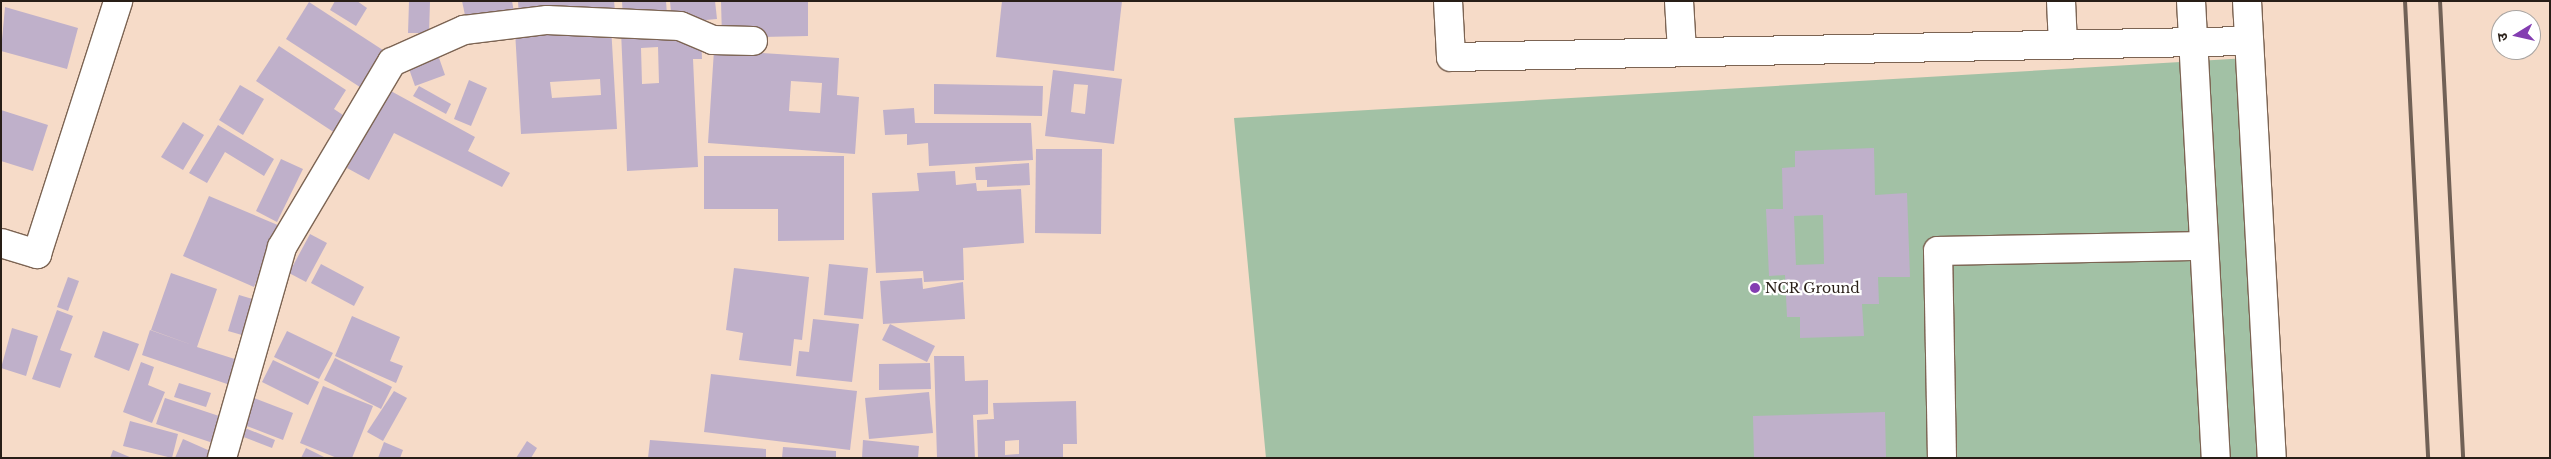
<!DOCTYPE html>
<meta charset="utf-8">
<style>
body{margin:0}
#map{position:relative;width:2551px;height:459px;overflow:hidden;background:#f6dbc8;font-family:"Libre Baskerville","Noto Sans Devanagari",serif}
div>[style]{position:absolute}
.green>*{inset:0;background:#a2c1a5}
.building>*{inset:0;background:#bfb0ca}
.roads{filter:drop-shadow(1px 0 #7c6453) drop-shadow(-1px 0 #7c6453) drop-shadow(0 1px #7c6453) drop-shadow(0 -1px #7c6453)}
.minor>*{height:28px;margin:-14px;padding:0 14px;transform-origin:14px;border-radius:14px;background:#fff}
.rail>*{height:4px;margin:-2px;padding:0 2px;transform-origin:2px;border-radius:2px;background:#716156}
.dots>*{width:14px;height:14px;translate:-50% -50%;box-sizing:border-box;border:2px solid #fff;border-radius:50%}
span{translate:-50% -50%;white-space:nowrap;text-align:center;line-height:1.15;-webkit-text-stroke:4.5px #fff;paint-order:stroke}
.poi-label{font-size:14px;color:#281e17}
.left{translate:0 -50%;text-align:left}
.frame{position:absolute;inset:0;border:2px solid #281e17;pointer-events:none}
.north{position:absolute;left:2491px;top:10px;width:50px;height:50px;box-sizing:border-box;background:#fff;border:1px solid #a9a5a2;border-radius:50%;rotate:261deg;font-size:14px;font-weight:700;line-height:20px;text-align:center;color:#281e17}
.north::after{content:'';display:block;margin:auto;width:18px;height:22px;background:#833db1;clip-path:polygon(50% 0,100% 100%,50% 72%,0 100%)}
</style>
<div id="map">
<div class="green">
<i style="clip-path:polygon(2248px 58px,2270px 458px,1266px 458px,1234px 118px)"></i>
</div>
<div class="building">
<i style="clip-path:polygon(335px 1px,357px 1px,367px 8px,356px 26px,330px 10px)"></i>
<i style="clip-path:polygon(409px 1px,430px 1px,429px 33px,408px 33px)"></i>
<i style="clip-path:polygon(462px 1px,512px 1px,514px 12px,466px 20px)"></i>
<i style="clip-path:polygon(518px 1px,614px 1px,615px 11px,519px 18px)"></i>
<i style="clip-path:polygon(622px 1px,666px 1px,667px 15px,623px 19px)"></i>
<i style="clip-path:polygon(670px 1px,715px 1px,717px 19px,672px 23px)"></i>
<i style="clip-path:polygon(721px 1px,808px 1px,808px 36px,722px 38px)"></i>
<i style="clip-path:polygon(1002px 1px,1122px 1px,1114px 71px,996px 57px)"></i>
<i style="clip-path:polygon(309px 2px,389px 54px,366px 91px,286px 39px)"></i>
<i style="clip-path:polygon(5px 7px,78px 28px,67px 69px,1px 51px)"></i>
<i style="clip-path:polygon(evenodd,611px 26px,617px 129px,521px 134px,515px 31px,611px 26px,600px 79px,601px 95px,552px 98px,550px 82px,600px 79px)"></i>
<i style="clip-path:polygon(evenodd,621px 31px,701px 36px,702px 59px,693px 59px,698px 167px,627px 171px,621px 31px,658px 47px,659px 83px,642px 84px,641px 48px,658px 47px)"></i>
<i style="clip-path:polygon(279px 46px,346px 90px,334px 109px,349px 119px,338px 135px,256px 81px)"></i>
<i style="clip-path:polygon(evenodd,714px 50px,839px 58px,837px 95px,859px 97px,855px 154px,708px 143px,714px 50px,791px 81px,822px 83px,820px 113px,789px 111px,791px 81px)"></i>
<i style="clip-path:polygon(438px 55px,445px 75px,415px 86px,408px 66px)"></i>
<i style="clip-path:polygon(evenodd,1053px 70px,1122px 79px,1114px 144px,1045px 136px,1053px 70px,1074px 84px,1088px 85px,1085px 114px,1071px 112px,1074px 84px)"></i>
<i style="clip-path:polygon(469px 80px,487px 88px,471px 126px,454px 119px)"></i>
<i style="clip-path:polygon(934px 84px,1043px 86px,1042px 116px,934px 114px)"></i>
<i style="clip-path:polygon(240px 85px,264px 99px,243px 135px,219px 120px)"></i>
<i style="clip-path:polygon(419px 86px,451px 104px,446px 114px,413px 96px)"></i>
<i style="clip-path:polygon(389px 90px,475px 137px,468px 151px,510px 173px,502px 187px,394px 133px,369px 180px,347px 168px)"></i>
<i style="clip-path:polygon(914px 108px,915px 123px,1031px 123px,1033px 160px,929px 166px,928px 143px,907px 145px,907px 134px,885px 135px,883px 110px)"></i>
<i style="clip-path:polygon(1px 110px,48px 125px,33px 171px,1px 161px)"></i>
<i style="clip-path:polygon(183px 122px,204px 135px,183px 170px,161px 157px)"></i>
<i style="clip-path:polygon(218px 125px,274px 159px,264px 176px,225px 152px,207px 183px,189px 173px)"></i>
<i style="clip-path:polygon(evenodd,1874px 148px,1875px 195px,1907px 193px,1910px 277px,1878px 277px,1879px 304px,1862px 304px,1864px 336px,1800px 338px,1800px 317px,1787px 317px,1785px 275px,1769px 276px,1766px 209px,1783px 209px,1782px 168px,1795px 167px,1795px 151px,1874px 148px,1823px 215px,1824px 264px,1796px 265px,1794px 216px,1823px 215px)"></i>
<i style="clip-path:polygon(1036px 149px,1102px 149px,1101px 234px,1035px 233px)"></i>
<i style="clip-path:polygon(704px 156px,844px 156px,844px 240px,778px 241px,778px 209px,704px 209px)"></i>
<i style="clip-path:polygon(281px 159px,303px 169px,277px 222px,256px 211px)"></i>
<i style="clip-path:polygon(1029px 163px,1030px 185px,987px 187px,987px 180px,976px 180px,975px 167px)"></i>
<i style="clip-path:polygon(955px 171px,956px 185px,976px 183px,977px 191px,1021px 189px,1024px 243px,963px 248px,964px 280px,924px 282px,923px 271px,876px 273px,872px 193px,919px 191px,917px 173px)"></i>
<i style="clip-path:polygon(209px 196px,280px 226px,254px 287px,183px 256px)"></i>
<i style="clip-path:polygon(310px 234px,327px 243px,306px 282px,289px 273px)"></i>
<i style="clip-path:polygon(321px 264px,364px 287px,354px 306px,311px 283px)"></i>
<i style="clip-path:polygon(829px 264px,868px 268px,863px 319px,824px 315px)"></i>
<i style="clip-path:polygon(734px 268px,809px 277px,802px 340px,794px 339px,791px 366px,739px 360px,743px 333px,726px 330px)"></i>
<i style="clip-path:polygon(171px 273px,217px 289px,197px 347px,241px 361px,233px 386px,142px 355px,150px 330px,195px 346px,151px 330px)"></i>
<i style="clip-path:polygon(68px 277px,79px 281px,68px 311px,57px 307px)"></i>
<i style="clip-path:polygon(922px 278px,923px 289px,963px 282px,965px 319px,883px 324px,880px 281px)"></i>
<i style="clip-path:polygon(239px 295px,259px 301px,249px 337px,228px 331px)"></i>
<i style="clip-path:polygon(57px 310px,73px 316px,60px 350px,72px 354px,60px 388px,32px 379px)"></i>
<i style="clip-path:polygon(352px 316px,400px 337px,390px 361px,403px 366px,396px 383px,335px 356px)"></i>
<i style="clip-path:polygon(813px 319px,859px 324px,852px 382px,796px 376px,799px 351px,809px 352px)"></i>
<i style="clip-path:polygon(890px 324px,935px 346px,927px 362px,882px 340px)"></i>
<i style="clip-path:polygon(12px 328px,38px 336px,26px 376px,1px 368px)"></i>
<i style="clip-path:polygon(103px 331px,139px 344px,129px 371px,94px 357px)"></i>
<i style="clip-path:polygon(287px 331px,333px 353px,319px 379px,274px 357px)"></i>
<i style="clip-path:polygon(934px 356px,964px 356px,965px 381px,988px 380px,988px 414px,973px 415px,975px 458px,937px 458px)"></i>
<i style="clip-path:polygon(335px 358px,392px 387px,381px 409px,324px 380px)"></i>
<i style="clip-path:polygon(273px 360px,319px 382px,308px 405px,262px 382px)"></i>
<i style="clip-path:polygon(141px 362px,154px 367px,148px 385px,165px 392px,152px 423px,123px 412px)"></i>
<i style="clip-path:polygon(930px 363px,931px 389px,879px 390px,879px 364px)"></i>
<i style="clip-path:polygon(711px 374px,857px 391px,850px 450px,704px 432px)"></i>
<i style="clip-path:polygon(179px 383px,211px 393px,206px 407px,174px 397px)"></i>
<i style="clip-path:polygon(323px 386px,373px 406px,352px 458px,337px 458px,300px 443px)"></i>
<i style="clip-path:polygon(394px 391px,407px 398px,383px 441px,367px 432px)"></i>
<i style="clip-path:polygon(929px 392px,933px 433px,869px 439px,865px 398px)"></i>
<i style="clip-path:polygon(165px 398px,228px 419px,219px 445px,156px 424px)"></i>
<i style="clip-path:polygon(254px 398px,293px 413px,283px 440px,244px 425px)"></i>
<i style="clip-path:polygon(evenodd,1076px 401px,1077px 444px,1063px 444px,1063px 458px,978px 458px,977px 420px,994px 419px,993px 403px,1076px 401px,1019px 440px,1019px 454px,1005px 455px,1005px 441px,1019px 440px)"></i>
<i style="clip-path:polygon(1885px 412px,1886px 458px,1754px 458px,1753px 416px)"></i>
<i style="clip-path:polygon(130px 421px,178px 434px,172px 458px,123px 446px)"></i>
<i style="clip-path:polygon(245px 428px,275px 440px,272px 448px,241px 436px)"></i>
<i style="clip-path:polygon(183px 439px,217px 454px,216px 458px,175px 458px)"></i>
<i style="clip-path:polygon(650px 440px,766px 449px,766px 458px,648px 458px)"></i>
<i style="clip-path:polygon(863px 440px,919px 446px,918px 458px,862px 458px)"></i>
<i style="clip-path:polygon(527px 441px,537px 448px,531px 458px,516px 458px)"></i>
<i style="clip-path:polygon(384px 442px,403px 450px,400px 458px,378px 458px)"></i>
<i style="clip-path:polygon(783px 447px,836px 451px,836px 458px,782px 458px)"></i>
<i style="clip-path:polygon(306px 448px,326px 458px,301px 458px)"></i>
<i style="clip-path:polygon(113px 450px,132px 458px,110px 458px)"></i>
</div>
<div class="roads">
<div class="minor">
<i style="left:1448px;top:1px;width:56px;rotate:86.9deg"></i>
<i style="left:1451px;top:57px;width:798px;rotate:-1.15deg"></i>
<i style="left:1679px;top:1px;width:51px;rotate:86.6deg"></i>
<i style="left:2061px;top:1px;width:44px;rotate:87.4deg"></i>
<i style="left:2191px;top:1px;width:458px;rotate:86.9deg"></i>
<i style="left:2247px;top:1px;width:458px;rotate:86.9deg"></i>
<i style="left:1px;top:243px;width:38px;rotate:17deg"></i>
<i style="left:37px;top:254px;width:266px;rotate:-72.2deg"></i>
<i style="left:222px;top:458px;width:219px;rotate:-74.1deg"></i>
<i style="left:282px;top:247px;width:215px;rotate:-59.3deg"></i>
<i style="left:392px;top:62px;width:79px;rotate:-24deg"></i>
<i style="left:464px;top:30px;width:84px;rotate:-6.9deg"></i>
<i style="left:547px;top:20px;width:133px;rotate:2.6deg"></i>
<i style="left:680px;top:26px;width:36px;rotate:23deg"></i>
<i style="left:713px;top:40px;width:40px;rotate:1.4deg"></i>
<i style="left:1942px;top:458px;width:207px;rotate:-91.1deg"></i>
<i style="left:1938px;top:251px;width:266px;rotate:-1.1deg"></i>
</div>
</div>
<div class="rail">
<i style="left:2405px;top:1px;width:458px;rotate:87.1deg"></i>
<i style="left:2440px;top:1px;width:458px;rotate:87.1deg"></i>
</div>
<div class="dots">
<i style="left:1755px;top:288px;background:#833db1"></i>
</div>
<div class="poi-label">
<span class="left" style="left:1765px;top:288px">NCR Ground</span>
</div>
<div class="frame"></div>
<div class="north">उ</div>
</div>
